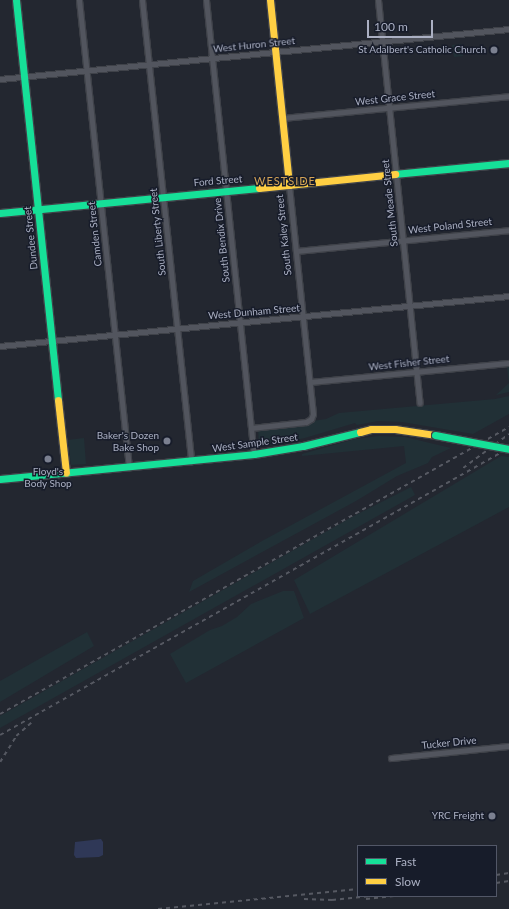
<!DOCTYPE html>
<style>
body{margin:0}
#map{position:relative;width:509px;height:909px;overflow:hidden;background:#232730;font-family:Lato,sans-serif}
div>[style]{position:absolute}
.green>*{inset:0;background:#213036}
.water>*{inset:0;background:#2f3857}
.roads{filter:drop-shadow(1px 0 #3f4249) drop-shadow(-1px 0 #3f4249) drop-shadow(0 1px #3f4249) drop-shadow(0 -1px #3f4249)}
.street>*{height:5px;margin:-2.5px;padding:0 2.5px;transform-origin:2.5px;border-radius:2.5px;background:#52555e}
.fast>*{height:7px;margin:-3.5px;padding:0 3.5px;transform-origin:3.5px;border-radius:3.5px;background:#16e098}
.slow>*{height:7px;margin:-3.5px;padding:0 3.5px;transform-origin:3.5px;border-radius:3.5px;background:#ffcf43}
.rail>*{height:1.5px;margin-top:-0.75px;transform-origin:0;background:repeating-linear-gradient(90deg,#565962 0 4px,transparent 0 8px)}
.bridges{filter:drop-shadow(1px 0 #3f4249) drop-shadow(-1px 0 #3f4249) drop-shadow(0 1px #3f4249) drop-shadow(0 -1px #3f4249)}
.fast-bridge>*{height:7px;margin:-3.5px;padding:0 3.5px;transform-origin:3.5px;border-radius:3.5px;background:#16e098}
.dots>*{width:11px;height:11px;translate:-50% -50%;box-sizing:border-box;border:2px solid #171c2a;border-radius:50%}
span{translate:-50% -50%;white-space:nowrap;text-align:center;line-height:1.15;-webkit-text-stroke:3px #171c2a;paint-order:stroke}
.street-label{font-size:10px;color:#abb0c3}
.poi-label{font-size:10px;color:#abb0c3}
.right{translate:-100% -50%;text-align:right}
.neighbourhood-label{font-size:11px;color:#d3a356;letter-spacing:1px}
.legend{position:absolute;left:357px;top:845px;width:140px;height:52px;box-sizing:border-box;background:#171c2a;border:1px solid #525767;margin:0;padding:5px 7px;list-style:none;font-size:12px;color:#abb0c3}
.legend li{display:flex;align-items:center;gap:8px;height:20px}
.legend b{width:20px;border:1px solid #525767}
.scale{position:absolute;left:367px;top:20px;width:66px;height:18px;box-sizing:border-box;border:2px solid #abb0c3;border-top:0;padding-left:5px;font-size:12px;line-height:14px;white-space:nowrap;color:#abb0c3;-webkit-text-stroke:3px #171c2a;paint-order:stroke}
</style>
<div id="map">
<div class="green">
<i style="clip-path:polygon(462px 44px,463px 56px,454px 57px,452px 45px)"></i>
<i style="clip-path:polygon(507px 367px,509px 367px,509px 392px,496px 395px,509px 383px)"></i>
<i style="clip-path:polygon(509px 396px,509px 414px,473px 434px,402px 422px,378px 421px,357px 425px,355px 423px,305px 438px,266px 446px,259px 445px,258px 429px,308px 424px,313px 421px,326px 419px,339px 413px,495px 399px)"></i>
<i style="clip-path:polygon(379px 436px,405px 437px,451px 448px,432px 457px,428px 463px,397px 476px,356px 501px,189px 592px,193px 581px,262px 541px,406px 463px,404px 446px,302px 456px,302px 454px,355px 439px)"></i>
<i style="clip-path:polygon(84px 438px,86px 464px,71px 465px,68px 440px)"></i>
<i style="clip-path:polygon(501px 456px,509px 457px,509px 507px,310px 614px,294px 580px)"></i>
<i style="clip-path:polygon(411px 487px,415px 495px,0 728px,0 716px,352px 517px)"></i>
<i style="clip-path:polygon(283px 591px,294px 591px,304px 618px,186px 683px,170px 654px,210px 630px,222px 626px,237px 617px,251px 604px)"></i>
<i style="clip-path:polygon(87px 632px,94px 646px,0 702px,0 681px)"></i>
</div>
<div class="water">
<i style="clip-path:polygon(101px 839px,103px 842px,103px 855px,99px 857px,76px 858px,74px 855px,75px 842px)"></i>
</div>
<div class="roads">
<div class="street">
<i style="left:79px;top:0;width:470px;rotate:83.9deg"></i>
<i style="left:142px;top:0;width:464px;rotate:83.9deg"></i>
<i style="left:206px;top:0;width:457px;rotate:84deg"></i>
<i style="left:378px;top:0;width:405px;rotate:84.1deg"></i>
<i style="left:0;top:79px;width:511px;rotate:-5.61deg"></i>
<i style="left:282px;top:118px;width:228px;rotate:-5.5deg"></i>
<i style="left:296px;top:251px;width:214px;rotate:-5.6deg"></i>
<i style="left:0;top:346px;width:511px;rotate:-5.61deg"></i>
<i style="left:310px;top:382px;width:200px;rotate:-5.5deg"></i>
<i style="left:251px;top:428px;width:55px;rotate:-6.2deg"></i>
<i style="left:306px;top:422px;width:6px;rotate:-31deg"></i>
<i style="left:311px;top:419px;width:5px;rotate:-68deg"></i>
<i style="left:313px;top:414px;width:230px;rotate:-96deg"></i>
<i style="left:391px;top:758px;width:119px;rotate:-5.8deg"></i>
</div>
<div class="fast">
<i style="left:16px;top:0;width:402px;rotate:84deg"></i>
<i style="left:395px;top:174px;width:115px;rotate:-5.5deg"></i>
<i style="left:0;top:213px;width:260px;rotate:-5.5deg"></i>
<i style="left:0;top:479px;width:255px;rotate:-5.6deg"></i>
<i style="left:254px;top:454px;width:50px;rotate:-9.3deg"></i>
<i style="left:303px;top:446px;width:59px;rotate:-13.8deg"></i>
</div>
<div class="slow">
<i style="left:270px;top:0;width:186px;rotate:84.1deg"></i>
<i style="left:259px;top:188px;width:137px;rotate:-5.9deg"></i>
<i style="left:58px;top:400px;width:73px;rotate:83.7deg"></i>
<i style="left:360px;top:432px;width:11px;rotate:-15deg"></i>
<i style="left:371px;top:429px;width:24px"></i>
<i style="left:395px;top:429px;width:40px;rotate:8.5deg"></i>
</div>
</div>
<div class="rail">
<i style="left:463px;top:468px;width:57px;rotate:-36.5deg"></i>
<i style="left:0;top:714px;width:584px;rotate:-29.42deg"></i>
<i style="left:0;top:735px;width:584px;rotate:-29.42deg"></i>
<i style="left:0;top:762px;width:31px;rotate:-58deg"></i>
<i style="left:16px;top:736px;width:20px;rotate:-41deg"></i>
<i style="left:496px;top:875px;width:13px;rotate:-9deg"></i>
<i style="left:496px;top:883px;width:13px;rotate:-9deg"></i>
<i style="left:304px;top:899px;width:28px;rotate:2deg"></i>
<i style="left:332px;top:900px;width:39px;rotate:-6deg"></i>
<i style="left:366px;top:899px;width:28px;rotate:-6deg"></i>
<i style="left:158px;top:909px;width:201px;rotate:-5.7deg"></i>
</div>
<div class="bridges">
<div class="fast-bridge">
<i style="left:435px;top:435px;width:75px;rotate:10.7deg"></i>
</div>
</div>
<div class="dots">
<i style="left:494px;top:50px;background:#7b8090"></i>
<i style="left:167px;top:441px;background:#7b8090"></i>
<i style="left:48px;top:459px;background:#7b8090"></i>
<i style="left:492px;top:816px;background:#7b8090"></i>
</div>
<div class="street-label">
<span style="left:254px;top:45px;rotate:-6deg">West Huron Street</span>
<span style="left:395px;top:98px;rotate:-6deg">West Grace Street</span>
<span style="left:218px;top:181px;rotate:-5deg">Ford Street</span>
<span style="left:390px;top:203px;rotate:-96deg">South Meade Street</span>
<span style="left:450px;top:226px;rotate:-6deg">West Poland Street</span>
<span style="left:158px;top:232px;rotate:-96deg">South Liberty Street</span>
<span style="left:95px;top:234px;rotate:-96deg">Camden Street</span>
<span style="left:284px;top:235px;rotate:-96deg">South Kaley Street</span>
<span style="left:31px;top:238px;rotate:-96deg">Dundee Street</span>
<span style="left:222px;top:240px;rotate:-96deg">South Bendix Drive</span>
<span style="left:254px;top:312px;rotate:-5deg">West Dunham Street</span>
<span style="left:409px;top:363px;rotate:-6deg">West Fisher Street</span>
<span style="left:255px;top:443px;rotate:-8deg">West Sample Street</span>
<span style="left:449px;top:743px;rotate:-6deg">Tucker Drive</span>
</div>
<div class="poi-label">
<span class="right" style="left:486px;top:50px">St Adalbert's Catholic Church</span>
<span class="right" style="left:159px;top:441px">Baker's Dozen<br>Bake Shop</span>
<span style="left:48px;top:477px">Floyd's<br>Body Shop</span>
<span class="right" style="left:484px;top:816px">YRC Freight</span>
</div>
<div class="neighbourhood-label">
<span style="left:285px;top:181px">WESTSIDE</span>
</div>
<ul class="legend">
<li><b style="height:5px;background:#16e098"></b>Fast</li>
<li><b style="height:5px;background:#ffcf43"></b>Slow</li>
</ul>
<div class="scale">100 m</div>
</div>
